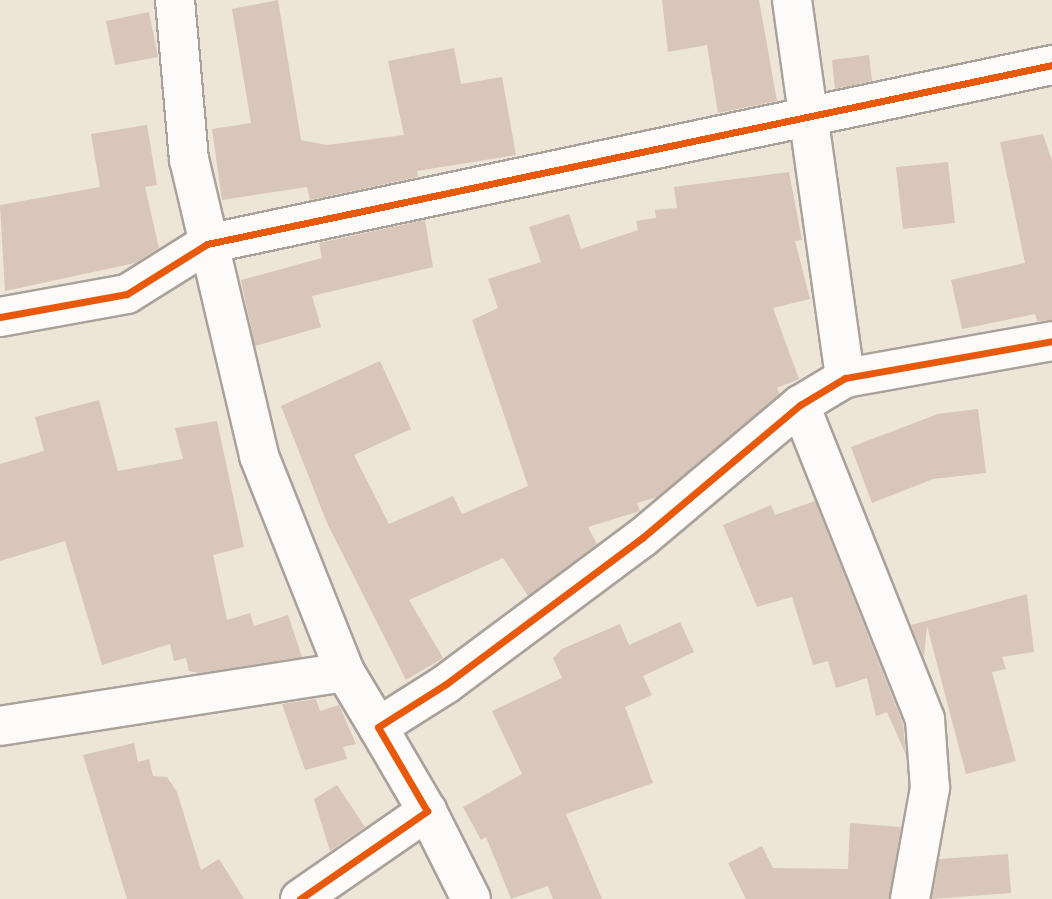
<!DOCTYPE html>
<style>
body{margin:0}
#map{position:relative;width:1052px;height:899px;overflow:hidden;background:#eee5d9;font-family:"Sorts Mill Goudy",serif}
div>[style]{position:absolute}
.building>*{inset:0;background:#d7c6b9}
.roads{filter:drop-shadow(2px 0 #aaa29a) drop-shadow(-2px 0 #aaa29a) drop-shadow(0 2px #aaa29a) drop-shadow(0 -2px #aaa29a)}
.minor>*{height:38px;margin:-19px;padding:0 19px;transform-origin:19px;border-radius:19px;background:#fcfbf9}
.cycleway>*{height:7px;margin:-3.5px;padding:0 3.5px;transform-origin:3.5px;border-radius:3.5px;background:#e8590c}
span{translate:-50% -50%;white-space:nowrap;text-align:center;line-height:1.15;-webkit-text-stroke:6px #fff;paint-order:stroke}
</style>
<div id="map">
<div class="building">
<i style="clip-path:polygon(278px 0,301px 140px,327px 145px,404px 135px,388px 61px,454px 48px,461px 84px,502px 77px,516px 155px,417px 171px,418px 177px,310px 200px,307px 187px,222px 200px,212px 129px,251px 123px,232px 9px)"></i>
<i style="clip-path:polygon(662px 0,759px 0,777px 101px,718px 113px,707px 45px,668px 52px)"></i>
<i style="clip-path:polygon(149px 12px,158px 57px,115px 65px,106px 21px)"></i>
<i style="clip-path:polygon(869px 55px,872px 81px,835px 89px,832px 60px)"></i>
<i style="clip-path:polygon(147px 125px,157px 185px,145px 187px,159px 248px,135px 263px,5px 291px,0 205px,100px 187px,91px 134px)"></i>
<i style="clip-path:polygon(1043px 134px,1052px 161px,1052px 320px,1037px 321px,1035px 314px,962px 329px,951px 280px,1025px 263px,1000px 142px)"></i>
<i style="clip-path:polygon(948px 162px,955px 223px,903px 229px,896px 167px)"></i>
<i style="clip-path:polygon(789px 172px,802px 240px,795px 241px,810px 299px,773px 308px,799px 379px,777px 388px,780px 394px,657px 497px,637px 503px,640px 511px,588px 527px,597px 544px,528px 596px,503px 558px,409px 600px,443px 658px,406px 680px,327px 523px,281px 406px,380px 361px,411px 429px,354px 455px,389px 524px,453px 496px,462px 514px,528px 486px,472px 320px,498px 308px,488px 279px,541px 262px,529px 227px,569px 214px,581px 249px,638px 230px,636px 221px,656px 218px,655px 210px,677px 208px,674px 187px)"></i>
<i style="clip-path:polygon(425px 220px,433px 267px,312px 296px,321px 327px,255px 346px,241px 280px,322px 258px,319px 243px)"></i>
<i style="clip-path:polygon(99px 400px,118px 471px,183px 459px,175px 428px,217px 421px,244px 547px,213px 555px,227px 620px,250px 613px,254px 626px,288px 615px,302px 657px,199px 673px,189px 671px,186px 658px,174px 661px,170px 644px,102px 665px,65px 541px,0 561px,0 464px,44px 451px,35px 417px)"></i>
<i style="clip-path:polygon(978px 409px,986px 473px,933px 479px,872px 503px,851px 447px,938px 414px)"></i>
<i style="clip-path:polygon(815px 501px,903px 724px,906px 755px,887px 712px,876px 716px,867px 678px,836px 688px,828px 661px,813px 665px,792px 597px,757px 607px,723px 525px,771px 505px,775px 515px)"></i>
<i style="clip-path:polygon(1027px 594px,1034px 652px,1002px 657px,1006px 669px,992px 672px,1016px 761px,966px 774px,927px 626px,924px 657px,911px 625px)"></i>
<i style="clip-path:polygon(680px 622px,694px 652px,643px 676px,652px 695px,625px 707px,653px 783px,566px 814px,602px 899px,553px 899px,548px 886px,511px 899px,486px 837px,481px 840px,463px 807px,522px 774px,492px 711px,562px 678px,553px 658px,562px 649px,620px 624px,629px 645px)"></i>
<i style="clip-path:polygon(316px 699px,320px 711px,339px 705px,356px 744px,343px 747px,347px 759px,305px 770px,282px 704px)"></i>
<i style="clip-path:polygon(134px 743px,138px 762px,149px 759px,153px 776px,167px 777px,177px 792px,201px 870px,219px 859px,244px 899px,127px 899px,83px 755px)"></i>
<i style="clip-path:polygon(337px 785px,365px 827px,330px 851px,314px 799px)"></i>
<i style="clip-path:polygon(850px 823px,901px 827px,889px 899px,746px 899px,728px 863px,762px 846px,773px 868px,848px 869px)"></i>
<i style="clip-path:polygon(1008px 854px,1011px 893px,932px 899px,939px 859px)"></i>
</div>
<div class="roads">
<div class="minor">
<i style="left:175px;top:0;width:160px;rotate:85deg"></i>
<i style="left:189px;top:159px;width:305px;rotate:76.7deg"></i>
<i style="left:259px;top:456px;width:232px;rotate:68.3deg"></i>
<i style="left:345px;top:672px;width:64px;rotate:59deg"></i>
<i style="left:792px;top:0;width:382px;rotate:82deg"></i>
<i style="left:0;top:317px;width:129px;rotate:-10.3deg"></i>
<i style="left:127px;top:294px;width:94px;rotate:-32deg"></i>
<i style="left:207px;top:244px;width:864px;rotate:-11.96deg"></i>
<i style="left:800px;top:405px;width:338px;rotate:68.3deg"></i>
<i style="left:925px;top:719px;width:69px;rotate:85.9deg"></i>
<i style="left:930px;top:788px;width:113px;rotate:100.2deg"></i>
<i style="left:0;top:726px;width:349px;rotate:-8.9deg"></i>
<i style="left:427px;top:811px;width:98px;rotate:63.4deg"></i>
<i style="left:300px;top:899px;width:155px;rotate:-34.7deg"></i>
<i style="left:427px;top:811px;width:97px;rotate:-120.3deg"></i>
<i style="left:378px;top:727px;width:80px;rotate:-32.3deg"></i>
<i style="left:446px;top:684px;width:244px;rotate:-36.7deg"></i>
<i style="left:642px;top:538px;width:207px;rotate:-40.1deg"></i>
<i style="left:800px;top:405px;width:52px;rotate:-31deg"></i>
<i style="left:845px;top:378px;width:210px;rotate:-10.1deg"></i>
</div>
</div>
<div class="cycleway">
<i style="left:0;top:317px;width:129px;rotate:-10.3deg"></i>
<i style="left:127px;top:294px;width:94px;rotate:-32deg"></i>
<i style="left:207px;top:244px;width:864px;rotate:-11.96deg"></i>
<i style="left:300px;top:899px;width:155px;rotate:-34.7deg"></i>
<i style="left:427px;top:811px;width:97px;rotate:-120.3deg"></i>
<i style="left:378px;top:727px;width:80px;rotate:-32.3deg"></i>
<i style="left:446px;top:684px;width:244px;rotate:-36.7deg"></i>
<i style="left:642px;top:538px;width:207px;rotate:-40.1deg"></i>
<i style="left:800px;top:405px;width:52px;rotate:-31deg"></i>
<i style="left:845px;top:378px;width:210px;rotate:-10.1deg"></i>
</div>
</div>
